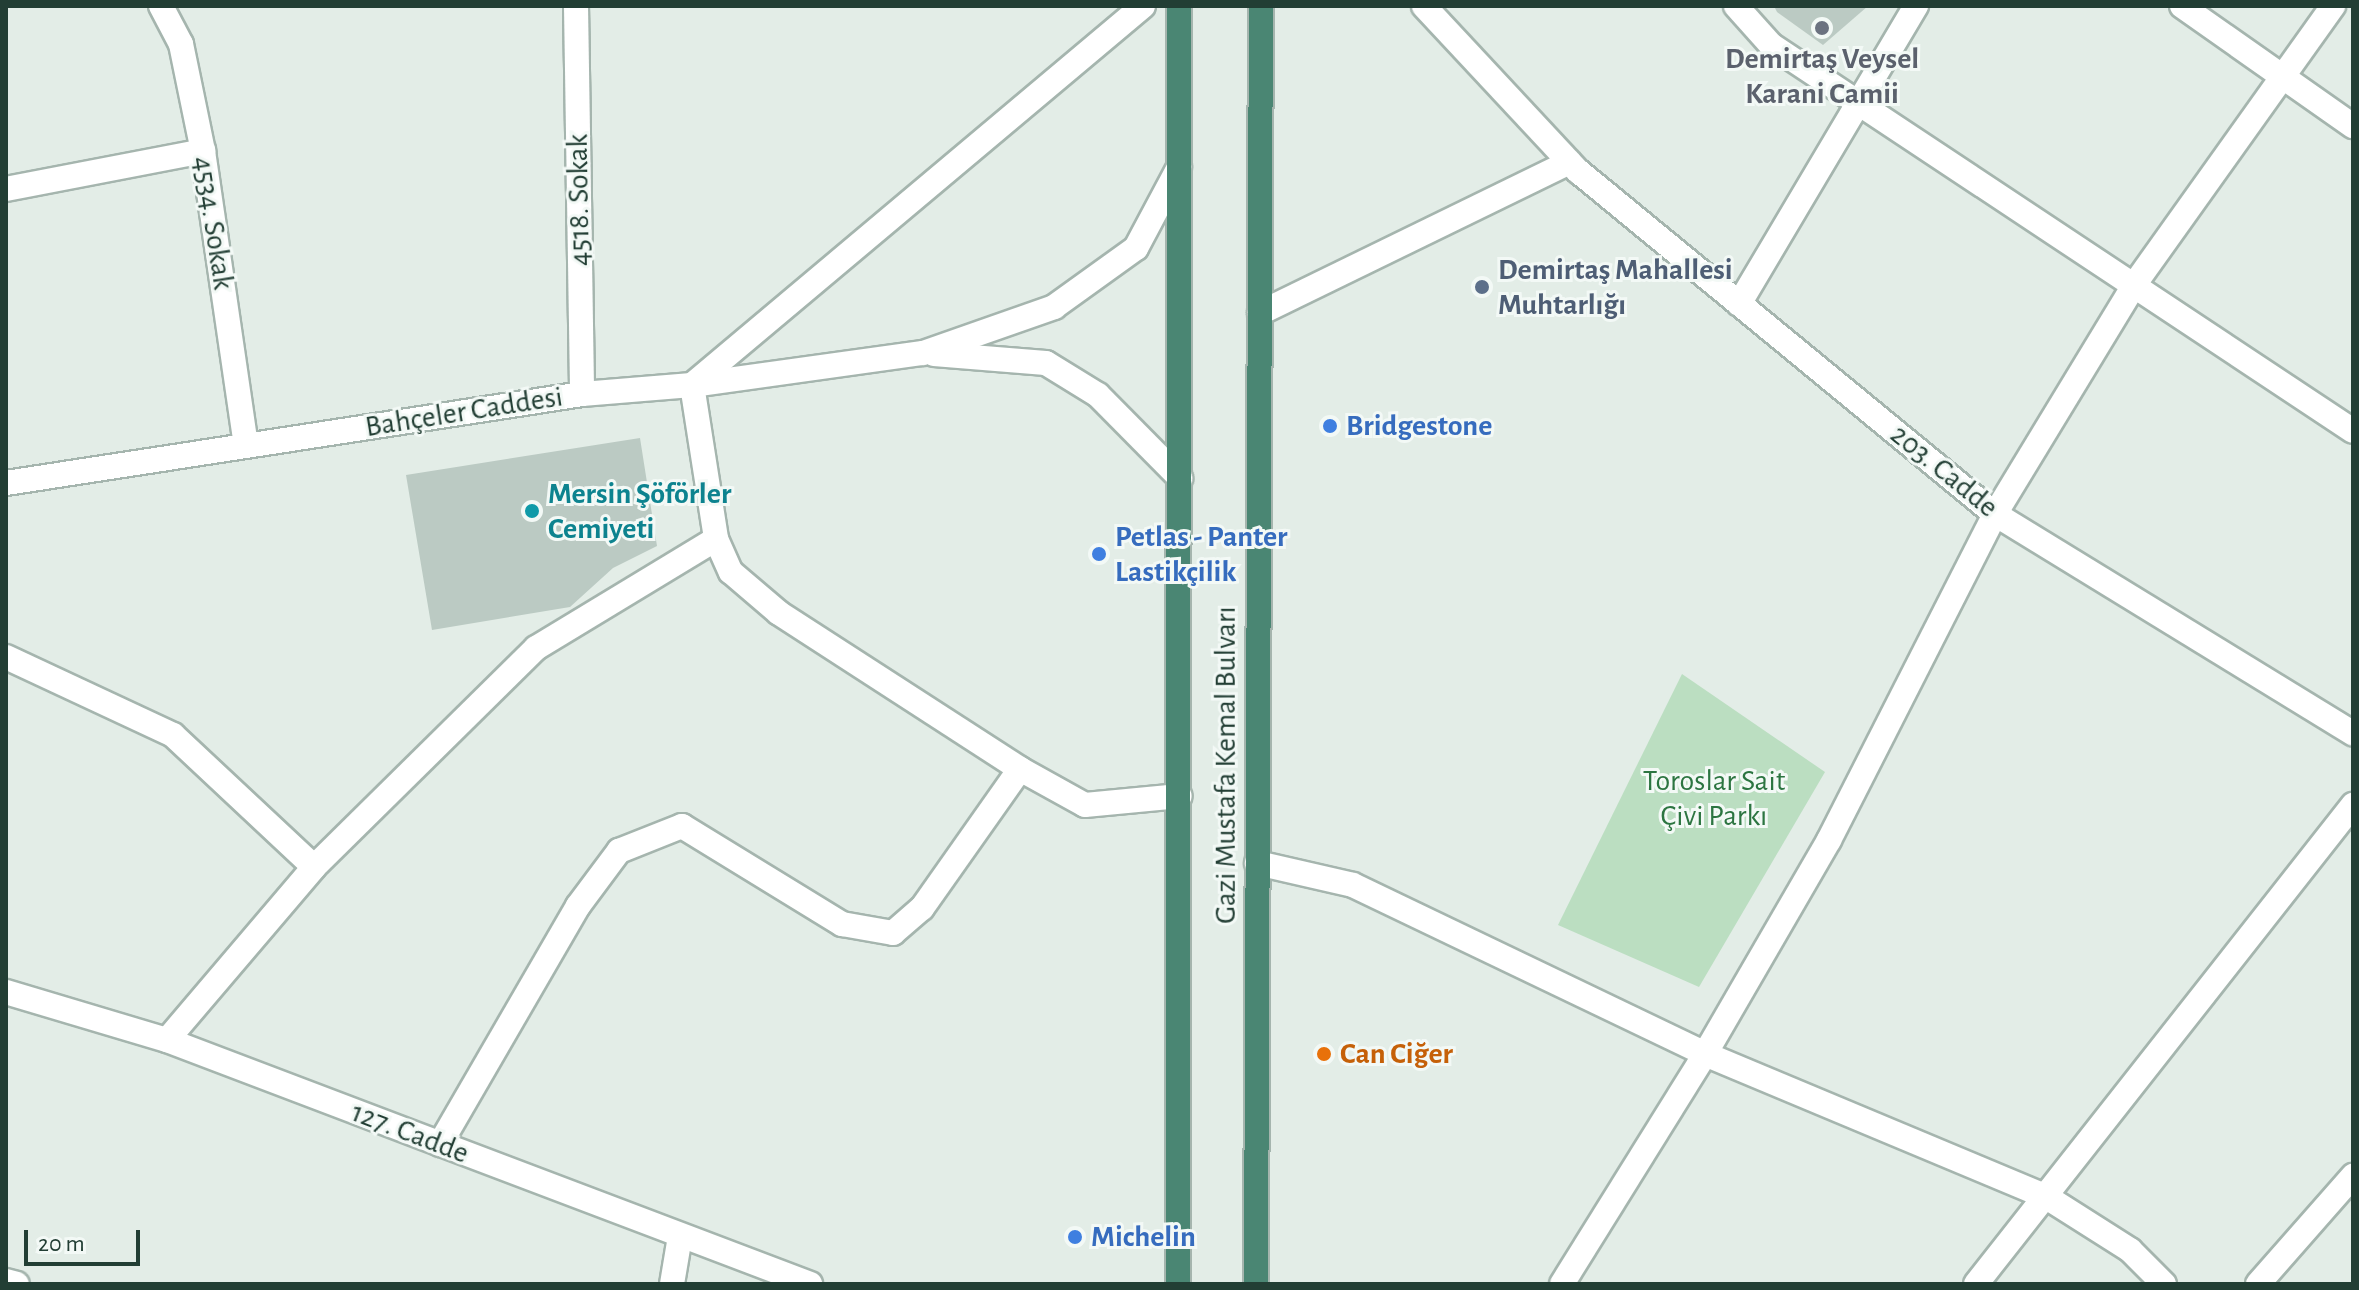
<!DOCTYPE html>
<meta charset="utf-8">
<style>
body{margin:0}
#map{position:relative;width:2359px;height:1290px;overflow:hidden;background:#e3ede7;font-family:"Alegreya Sans",sans-serif}
div>[style]{position:absolute}
.green>*{inset:0;background:#bbdec1}
.building>*{inset:0;background:#bbcac3}
.roads{filter:drop-shadow(2px 0 #a5b5ae) drop-shadow(-2px 0 #a5b5ae) drop-shadow(0 2px #a5b5ae) drop-shadow(0 -2px #a5b5ae)}
.minor>*{height:24px;margin:-12px;padding:0 12px;transform-origin:12px;border-radius:12px;background:#fff}
.tertiary>*{height:24px;margin:-12px;padding:0 12px;transform-origin:12px;border-radius:12px;background:#fff}
.trunk>*{height:24px;margin:-12px;padding:0 12px;transform-origin:12px;border-radius:12px;background:#4a8673}
.dots>*{width:22px;height:22px;translate:-50% -50%;box-sizing:border-box;border:4px solid #f3f9f6;border-radius:50%}
span{translate:-50% -50%;white-space:nowrap;text-align:center;line-height:1.15;-webkit-text-stroke:6px #f3f9f6;paint-order:stroke}
.worship-label{font-size:30px;color:#5b616d;font-weight:700}
.street-label{font-size:30px;color:#223e34}
.service-label{font-size:30px;color:#4e5e75;font-weight:700}
.left{translate:0 -50%;text-align:left}
.shop-label{font-size:30px;color:#366cbe;font-weight:700}
.culture-label{font-size:30px;color:#0d838f;font-weight:700}
.park-label{font-size:30px;color:#2c7541}
.food-label{font-size:30px;color:#c56008;font-weight:700}
.frame{position:absolute;inset:0;border:8px solid #223e34;pointer-events:none}
.scale{position:absolute;left:24px;top:1230px;width:116px;height:36px;box-sizing:border-box;border:4px solid #223e34;border-top:0;padding-left:10px;font-size:24px;line-height:28px;white-space:nowrap;color:#223e34;-webkit-text-stroke:6px #f3f9f6;paint-order:stroke}
</style>
<div id="map">
<div class="green">
<i style="clip-path:polygon(1682px 674px,1825px 772px,1699px 987px,1558px 925px)"></i>
</div>
<div class="building">
<i style="clip-path:polygon(1774px 6px,1868px 6px,1823px 45px,1777px 12px)"></i>
<i style="clip-path:polygon(640px 438px,657px 546px,613px 568px,570px 607px,432px 630px,406px 475px)"></i>
</div>
<div class="roads">
<div class="minor">
<i style="left:161px;top:6px;width:43px;rotate:62.2deg"></i>
<i style="left:181px;top:44px;width:109px;rotate:78.4deg"></i>
<i style="left:203px;top:151px;width:297px;rotate:81.7deg"></i>
<i style="left:576px;top:6px;width:388px;rotate:89.1deg"></i>
<i style="left:1143px;top:6px;width:589px;rotate:139.96deg"></i>
<i style="left:692px;top:385px;width:156px;rotate:81.1deg"></i>
<i style="left:716px;top:539px;width:36px;rotate:66deg"></i>
<i style="left:731px;top:572px;width:63px;rotate:40.5deg"></i>
<i style="left:779px;top:613px;width:287px;rotate:32.9deg"></i>
<i style="left:1020px;top:769px;width:74px;rotate:29deg"></i>
<i style="left:1085px;top:805px;width:95px;rotate:-5.4deg"></i>
<i style="left:1424px;top:6px;width:226px;rotate:47deg"></i>
<i style="left:1578px;top:171px;width:540px;rotate:39.44deg"></i>
<i style="left:1995px;top:514px;width:420px;rotate:31.5deg"></i>
<i style="left:1736px;top:6px;width:52px;rotate:48.1deg"></i>
<i style="left:1771px;top:45px;width:698px;rotate:33.55deg"></i>
<i style="left:2182px;top:6px;width:209px;rotate:35.1deg"></i>
<i style="left:6px;top:189px;width:201px;rotate:-10.9deg"></i>
<i style="left:1739px;top:304px;width:347px;rotate:-59.3deg"></i>
<i style="left:1260px;top:313px;width:344px;rotate:-26deg"></i>
<i style="left:6px;top:657px;width:184px;rotate:25deg"></i>
<i style="left:173px;top:735px;width:193px;rotate:43.1deg"></i>
<i style="left:1257px;top:863px;width:98px;rotate:12.9deg"></i>
<i style="left:1353px;top:885px;width:390px;rotate:25.6deg"></i>
<i style="left:1705px;top:1054px;width:368px;rotate:22.7deg"></i>
<i style="left:2045px;top:1196px;width:101px;rotate:32.4deg"></i>
<i style="left:2130px;top:1250px;width:48px;rotate:45deg"></i>
<i style="left:167px;top:1040px;width:227px;rotate:-49.6deg"></i>
<i style="left:314px;top:867px;width:312px;rotate:-44.6deg"></i>
<i style="left:536px;top:648px;width:210px;rotate:-31.2deg"></i>
<i style="left:440px;top:1144px;width:275px;rotate:-59.9deg"></i>
<i style="left:578px;top:906px;width:69px;rotate:-53.3deg"></i>
<i style="left:619px;top:851px;width:68px;rotate:-21.6deg"></i>
<i style="left:682px;top:826px;width:188px;rotate:31.5deg"></i>
<i style="left:842px;top:924px;width:52px;rotate:10deg"></i>
<i style="left:893px;top:933px;width:38px;rotate:-41deg"></i>
<i style="left:922px;top:908px;width:170px;rotate:-54.8deg"></i>
<i style="left:6px;top:1281px;width:11px;rotate:15deg"></i>
<i style="left:1562px;top:1284px;width:271px;rotate:-58.1deg"></i>
<i style="left:1705px;top:1054px;width:247px;rotate:-59.9deg"></i>
<i style="left:1829px;top:840px;width:366px;rotate:-63deg"></i>
<i style="left:1995px;top:514px;width:268px;rotate:-58.7deg"></i>
<i style="left:2134px;top:285px;width:343px;rotate:-54.5deg"></i>
<i style="left:1976px;top:1284px;width:610px;rotate:-51.8deg"></i>
<i style="left:2258px;top:1284px;width:144px;rotate:-48.7deg"></i>
</div>
<div class="tertiary">
<i style="left:934px;top:354px;width:112px;rotate:4.6deg"></i>
<i style="left:1046px;top:363px;width:61px;rotate:31.6deg"></i>
<i style="left:1098px;top:395px;width:117px;rotate:45.3deg"></i>
<i style="left:6px;top:483px;width:583px;rotate:-8.78deg"></i>
<i style="left:582px;top:394px;width:110px;rotate:-4.7deg"></i>
<i style="left:692px;top:385px;width:233px;rotate:-7.9deg"></i>
<i style="left:923px;top:353px;width:139px;rotate:-19.3deg"></i>
<i style="left:1054px;top:307px;width:101px;rotate:-35.7deg"></i>
<i style="left:1136px;top:248px;width:92px;rotate:-62deg"></i>
<i style="left:6px;top:992px;width:168px;rotate:16.6deg"></i>
<i style="left:167px;top:1040px;width:688px;rotate:20.78deg"></i>
<i style="left:672px;top:1284px;width:49px;rotate:-80.5deg"></i>
</div>
<div class="trunk">
<i style="left:1178px;top:1284px;width:1278px;rotate:-89.96deg"></i>
<i style="left:1256px;top:1284px;width:1278px;rotate:-89.78deg"></i>
</div>
</div>
<div class="dots">
<i style="left:1822px;top:28px;background:#6b7280"></i>
<i style="left:1482px;top:287px;background:#5c6f8a"></i>
<i style="left:1330px;top:426px;background:#3f7fe0"></i>
<i style="left:532px;top:511px;background:#0f9aa8"></i>
<i style="left:1099px;top:554px;background:#3f7fe0"></i>
<i style="left:1324px;top:1054px;background:#e8710a"></i>
<i style="left:1075px;top:1237px;background:#3f7fe0"></i>
</div>
<div class="worship-label">
<span style="left:1822px;top:76px">Demirtaş Veysel<br>Karani Camii</span>
</div>
<div class="street-label">
<span style="left:579px;top:200px;rotate:-91deg">4518. Sokak</span>
<span style="left:213px;top:223px;rotate:81deg">4534. Sokak</span>
<span style="left:464px;top:412px;rotate:-9deg">Bahçeler Caddesi</span>
<span style="left:1944px;top:471px;rotate:39deg">203. Cadde</span>
<span style="left:1226px;top:765px;rotate:-90deg">Gazi Mustafa Kemal Bulvarı</span>
<span style="left:410px;top:1133px;rotate:21deg">127. Cadde</span>
</div>
<div class="service-label">
<span class="left" style="left:1498px;top:287px">Demirtaş Mahallesi<br>Muhtarlığı</span>
</div>
<div class="shop-label">
<span class="left" style="left:1346px;top:426px">Bridgestone</span>
<span class="left" style="left:1115px;top:554px">Petlas - Panter<br>Lastikçilik</span>
<span class="left" style="left:1091px;top:1237px">Michelin</span>
</div>
<div class="culture-label">
<span class="left" style="left:548px;top:511px">Mersin Şöförler<br>Cemiyeti</span>
</div>
<div class="park-label">
<span style="left:1714px;top:798px">Toroslar Sait<br>Çivi Parkı</span>
</div>
<div class="food-label">
<span class="left" style="left:1340px;top:1054px">Can Ciğer</span>
</div>
<div class="frame"></div>
<div class="scale">20 m</div>
</div>
